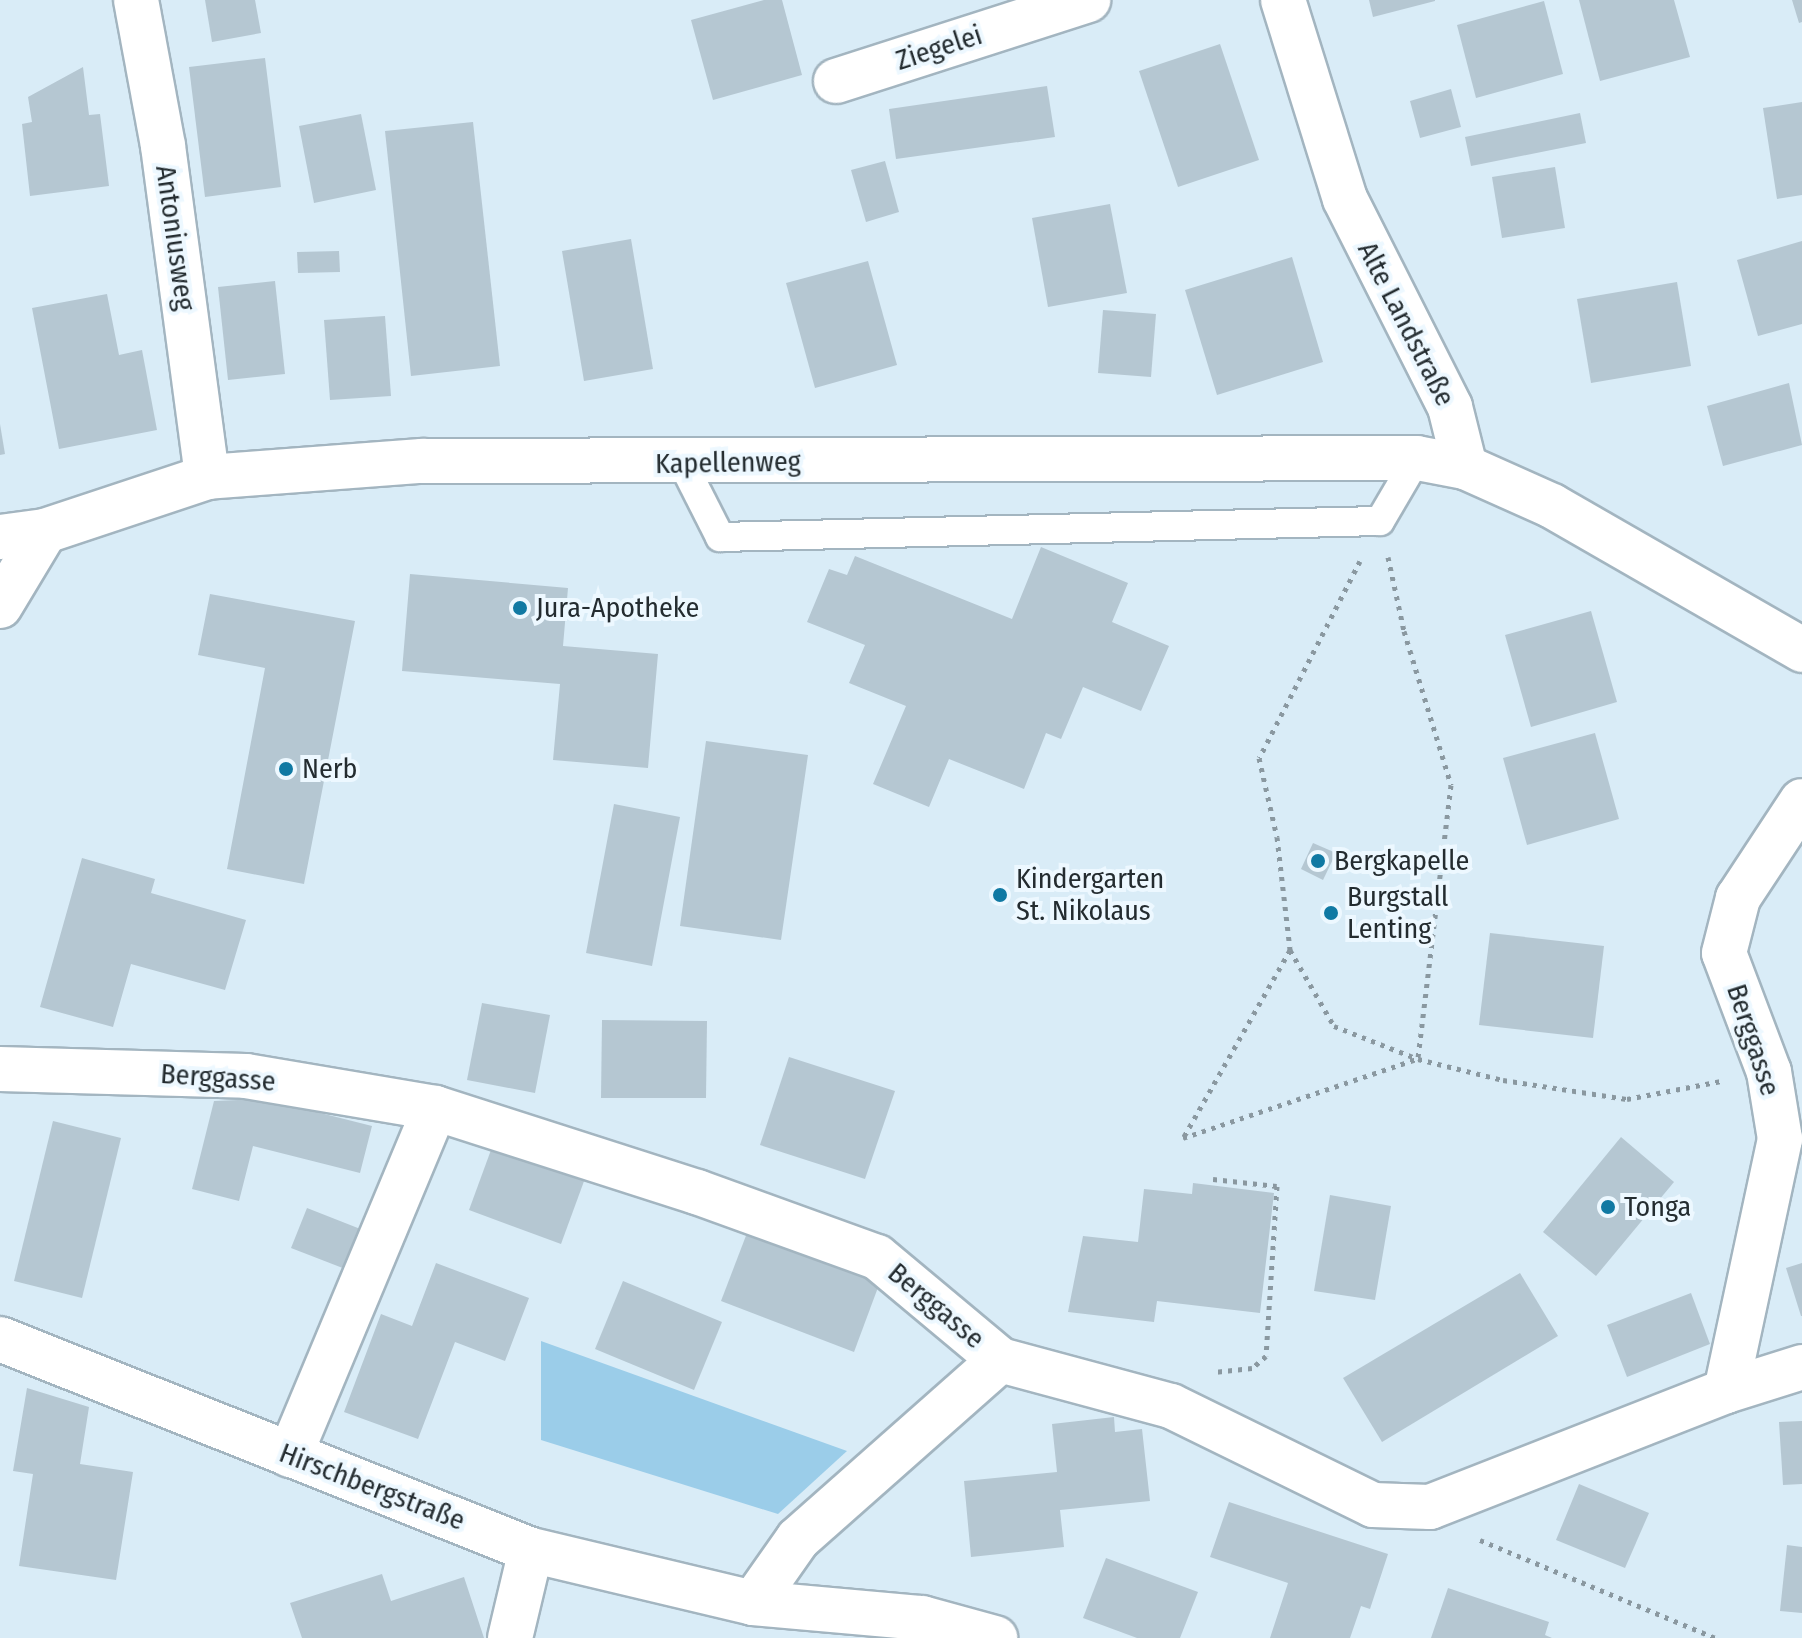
<!DOCTYPE html>
<meta charset="utf-8">
<style>
body{margin:0}
#map{position:relative;width:1802px;height:1638px;overflow:hidden;background:#d9ecf7;font-family:"Fira Sans Condensed",sans-serif}
div>[style]{position:absolute}
.green>*{inset:0;background:#9bcde9}
.building>*{inset:0;background:#b5c7d2}
.path>*{height:5px;margin-top:-2.5px;transform-origin:0;background:repeating-linear-gradient(90deg,#8a98a0 0 4px,transparent 0 10px)}
.roads{filter:drop-shadow(2px 0 #a3b5c0) drop-shadow(-2px 0 #a3b5c0) drop-shadow(0 2px #a3b5c0) drop-shadow(0 -2px #a3b5c0)}
.service>*{height:28px;margin:-14px;padding:0 14px;transform-origin:14px;border-radius:14px;background:#fff}
.minor>*{height:44px;margin:-22px;padding:0 22px;transform-origin:22px;border-radius:22px;background:#fff}
.dots>*{width:22px;height:22px;translate:-50% -50%;box-sizing:border-box;border:4px solid #edf8ff;border-radius:50%}
span{translate:-50% -50%;white-space:nowrap;text-align:center;line-height:1.15;-webkit-text-stroke:8px #edf8ff;paint-order:stroke}
.street-label{font-size:28px;color:#242c30}
.poi-label{font-size:28px;color:#242c30}
.left{translate:0 -50%;text-align:left}
</style>
<div id="map">
<div class="green">
<i style="clip-path:polygon(541px 1341px,847px 1451px,778px 1514px,541px 1440px)"></i>
</div>
<div class="building">
<i style="clip-path:polygon(205px 0,255px 0,261px 33px,212px 42px)"></i>
<i style="clip-path:polygon(764px 0,782px 0,802px 75px,713px 100px,691px 20px)"></i>
<i style="clip-path:polygon(1369px 0,1435px 0,1435px 1px,1373px 17px)"></i>
<i style="clip-path:polygon(1579px 0,1674px 0,1690px 57px,1600px 81px)"></i>
<i style="clip-path:polygon(1792px 0,1802px 0,1802px 22px,1799px 23px)"></i>
<i style="clip-path:polygon(1544px 1px,1563px 74px,1476px 98px,1457px 25px)"></i>
<i style="clip-path:polygon(1220px 44px,1259px 160px,1178px 187px,1139px 71px)"></i>
<i style="clip-path:polygon(265px 58px,281px 187px,205px 197px,189px 67px)"></i>
<i style="clip-path:polygon(83px 67px,89px 115px,100px 114px,109px 186px,30px 196px,22px 124px,32px 122px,28px 97px)"></i>
<i style="clip-path:polygon(1047px 86px,1055px 137px,896px 159px,889px 109px)"></i>
<i style="clip-path:polygon(1451px 89px,1461px 127px,1420px 138px,1410px 101px)"></i>
<i style="clip-path:polygon(1802px 102px,1802px 195px,1777px 199px,1763px 108px)"></i>
<i style="clip-path:polygon(1580px 113px,1586px 143px,1471px 166px,1465px 137px)"></i>
<i style="clip-path:polygon(361px 114px,376px 190px,314px 203px,299px 126px)"></i>
<i style="clip-path:polygon(473px 122px,500px 366px,411px 376px,385px 131px)"></i>
<i style="clip-path:polygon(885px 161px,899px 212px,866px 222px,851px 170px)"></i>
<i style="clip-path:polygon(1555px 167px,1565px 228px,1502px 238px,1492px 177px)"></i>
<i style="clip-path:polygon(1110px 204px,1127px 293px,1048px 307px,1032px 218px)"></i>
<i style="clip-path:polygon(631px 239px,653px 369px,584px 381px,562px 251px)"></i>
<i style="clip-path:polygon(1802px 241px,1802px 324px,1758px 336px,1737px 260px)"></i>
<i style="clip-path:polygon(339px 251px,340px 272px,298px 273px,297px 252px)"></i>
<i style="clip-path:polygon(1292px 257px,1323px 362px,1217px 395px,1185px 290px)"></i>
<i style="clip-path:polygon(868px 261px,897px 365px,815px 388px,786px 283px)"></i>
<i style="clip-path:polygon(275px 281px,285px 374px,228px 380px,218px 287px)"></i>
<i style="clip-path:polygon(1677px 282px,1691px 366px,1591px 383px,1577px 299px)"></i>
<i style="clip-path:polygon(107px 294px,119px 355px,142px 350px,157px 430px,59px 449px,32px 308px)"></i>
<i style="clip-path:polygon(1103px 310px,1156px 314px,1151px 377px,1098px 373px)"></i>
<i style="clip-path:polygon(385px 316px,391px 396px,330px 400px,324px 320px)"></i>
<i style="clip-path:polygon(1789px 383px,1802px 445px,1723px 466px,1707px 406px)"></i>
<i style="clip-path:polygon(0 424px,5px 454px,0 455px)"></i>
<i style="clip-path:polygon(1041px 547px,1128px 583px,1112px 622px,1169px 646px,1141px 711px,1083px 687px,1061px 739px,1046px 733px,1024px 789px,949px 759px,929px 807px,873px 784px,906px 706px,849px 683px,865px 645px,807px 622px,829px 569px,847px 575px,855px 556px,1012px 619px)"></i>
<i style="clip-path:polygon(410px 574px,568px 588px,563px 646px,658px 654px,648px 768px,553px 760px,560px 684px,402px 671px)"></i>
<i style="clip-path:polygon(210px 594px,355px 621px,304px 884px,227px 869px,265px 668px,198px 655px)"></i>
<i style="clip-path:polygon(1591px 611px,1617px 702px,1531px 727px,1505px 635px)"></i>
<i style="clip-path:polygon(1595px 733px,1619px 819px,1527px 845px,1503px 758px)"></i>
<i style="clip-path:polygon(706px 741px,808px 755px,781px 940px,680px 926px)"></i>
<i style="clip-path:polygon(614px 804px,680px 817px,652px 966px,586px 953px)"></i>
<i style="clip-path:polygon(1313px 843px,1336px 853px,1323px 880px,1301px 869px)"></i>
<i style="clip-path:polygon(82px 858px,155px 879px,151px 893px,246px 920px,225px 990px,131px 964px,113px 1027px,40px 1007px)"></i>
<i style="clip-path:polygon(1490px 933px,1604px 946px,1593px 1038px,1479px 1025px)"></i>
<i style="clip-path:polygon(482px 1003px,550px 1015px,535px 1093px,467px 1080px)"></i>
<i style="clip-path:polygon(602px 1020px,707px 1021px,706px 1098px,601px 1098px)"></i>
<i style="clip-path:polygon(789px 1057px,895px 1091px,865px 1179px,760px 1145px)"></i>
<i style="clip-path:polygon(265px 1099px,372px 1126px,360px 1173px,253px 1146px,239px 1201px,192px 1189px,214px 1101px)"></i>
<i style="clip-path:polygon(53px 1121px,121px 1138px,82px 1298px,14px 1281px)"></i>
<i style="clip-path:polygon(1621px 1137px,1674px 1182px,1596px 1276px,1543px 1232px)"></i>
<i style="clip-path:polygon(495px 1139px,587px 1173px,561px 1244px,469px 1210px)"></i>
<i style="clip-path:polygon(1193px 1183px,1274px 1193px,1260px 1313px,1157px 1301px,1154px 1322px,1068px 1312px,1083px 1236px,1138px 1242px,1144px 1189px,1192px 1194px)"></i>
<i style="clip-path:polygon(1330px 1195px,1391px 1206px,1375px 1300px,1314px 1291px)"></i>
<i style="clip-path:polygon(307px 1208px,368px 1232px,353px 1272px,291px 1248px)"></i>
<i style="clip-path:polygon(747px 1233px,880px 1282px,854px 1352px,721px 1301px)"></i>
<i style="clip-path:polygon(436px 1263px,529px 1298px,505px 1361px,455px 1342px,418px 1439px,344px 1412px,381px 1314px,412px 1326px)"></i>
<i style="clip-path:polygon(1802px 1263px,1802px 1316px,1801px 1316px,1786px 1268px)"></i>
<i style="clip-path:polygon(1520px 1273px,1558px 1336px,1382px 1442px,1343px 1378px)"></i>
<i style="clip-path:polygon(623px 1281px,722px 1322px,694px 1390px,595px 1349px)"></i>
<i style="clip-path:polygon(1691px 1293px,1710px 1344px,1627px 1377px,1607px 1325px)"></i>
<i style="clip-path:polygon(27px 1388px,89px 1407px,80px 1464px,133px 1472px,116px 1580px,19px 1566px,33px 1474px,13px 1471px)"></i>
<i style="clip-path:polygon(1114px 1417px,1115px 1432px,1142px 1429px,1150px 1501px,1060px 1510px,1064px 1547px,971px 1557px,964px 1481px,1057px 1472px,1052px 1424px)"></i>
<i style="clip-path:polygon(1802px 1421px,1802px 1484px,1783px 1485px,1779px 1422px)"></i>
<i style="clip-path:polygon(1579px 1484px,1649px 1513px,1625px 1568px,1556px 1540px)"></i>
<i style="clip-path:polygon(1229px 1502px,1388px 1554px,1370px 1609px,1361px 1606px,1350px 1638px,1270px 1638px,1288px 1583px,1210px 1557px)"></i>
<i style="clip-path:polygon(1787px 1545px,1802px 1547px,1802px 1613px,1780px 1611px)"></i>
<i style="clip-path:polygon(1106px 1558px,1198px 1592px,1180px 1638px,1137px 1638px,1083px 1618px)"></i>
<i style="clip-path:polygon(382px 1574px,391px 1601px,464px 1577px,484px 1638px,302px 1638px,290px 1603px)"></i>
<i style="clip-path:polygon(1448px 1588px,1549px 1622px,1545px 1635px,1552px 1638px,1431px 1638px)"></i>
</div>
<div class="path">
<i style="left:1388px;top:557px;width:76px;rotate:77.8deg"></i>
<i style="left:1404px;top:631px;width:161px;rotate:73deg"></i>
<i style="left:1451px;top:785px;width:276px;rotate:96.9deg"></i>
<i style="left:1418px;top:1059px;width:88px;rotate:13.9deg"></i>
<i style="left:1503px;top:1080px;width:125px;rotate:8.7deg"></i>
<i style="left:1627px;top:1099px;width:96px;rotate:-10.8deg"></i>
<i style="left:1360px;top:561px;width:221px;rotate:117.1deg"></i>
<i style="left:1259px;top:758px;width:81px;rotate:77.2deg"></i>
<i style="left:1277px;top:837px;width:114px;rotate:83.4deg"></i>
<i style="left:1290px;top:950px;width:88px;rotate:59.9deg"></i>
<i style="left:1334px;top:1026px;width:90px;rotate:21.4deg"></i>
<i style="left:1290px;top:950px;width:216px;rotate:119.6deg"></i>
<i style="left:1183px;top:1138px;width:247px;rotate:-18.7deg"></i>
<i style="left:1213px;top:1179px;width:64px;rotate:6.2deg"></i>
<i style="left:1277px;top:1186px;width:170px;rotate:93.7deg"></i>
<i style="left:1266px;top:1356px;width:18px;rotate:139deg"></i>
<i style="left:1252px;top:1368px;width:38px;rotate:174deg"></i>
<i style="left:1480px;top:1540px;width:256px;rotate:22.6deg"></i>
</div>
<div class="roads">
<div class="service">
<i style="left:683px;top:464px;width:82px;rotate:63.1deg"></i>
<i style="left:720px;top:537px;width:660px;rotate:-1.39deg"></i>
<i style="left:1380px;top:521px;width:73px;rotate:-59.6deg"></i>
</div>
<div class="minor">
<i style="left:136px;top:0;width:148px;rotate:79.5deg"></i>
<i style="left:163px;top:146px;width:334px;rotate:82.4deg"></i>
<i style="left:1283px;top:0;width:208px;rotate:72.7deg"></i>
<i style="left:1345px;top:199px;width:233px;rotate:63.2deg"></i>
<i style="left:1450px;top:407px;width:62px;rotate:76deg"></i>
<i style="left:836px;top:81px;width:265px;rotate:-17.8deg"></i>
<i style="left:0;top:537px;width:45px;rotate:-7.6deg"></i>
<i style="left:45px;top:531px;width:171px;rotate:-18.4deg"></i>
<i style="left:207px;top:477px;width:216px;rotate:-4.3deg"></i>
<i style="left:422px;top:461px;width:995px;rotate:-0.17deg"></i>
<i style="left:1417px;top:458px;width:49px;rotate:10.6deg"></i>
<i style="left:1465px;top:467px;width:95px;rotate:24.1deg"></i>
<i style="left:1552px;top:506px;width:289px;rotate:29.9deg"></i>
<i style="left:0;top:606px;width:87px;rotate:-59deg"></i>
<i style="left:0;top:1069px;width:246px;rotate:1.6deg"></i>
<i style="left:246px;top:1076px;width:192px;rotate:9.6deg"></i>
<i style="left:435px;top:1108px;width:275px;rotate:17.8deg"></i>
<i style="left:697px;top:1192px;width:191px;rotate:19.9deg"></i>
<i style="left:877px;top:1257px;width:160px;rotate:39.9deg"></i>
<i style="left:1000px;top:1360px;width:177px;rotate:15.1deg"></i>
<i style="left:1171px;top:1406px;width:225px;rotate:26.1deg"></i>
<i style="left:1373px;top:1505px;width:57px;rotate:2deg"></i>
<i style="left:1430px;top:1507px;width:318px;rotate:-21.4deg"></i>
<i style="left:1726px;top:1391px;width:80px;rotate:-17.5deg"></i>
<i style="left:0;top:1339px;width:571px;rotate:21.67deg"></i>
<i style="left:531px;top:1550px;width:228px;rotate:13.4deg"></i>
<i style="left:753px;top:1603px;width:170px;rotate:5.1deg"></i>
<i style="left:922px;top:1618px;width:76px;rotate:15.3deg"></i>
<i style="left:1726px;top:1391px;width:258px;rotate:-77.9deg"></i>
<i style="left:1780px;top:1139px;width:68px;rotate:-99.3deg"></i>
<i style="left:1769px;top:1072px;width:127px;rotate:-110.7deg"></i>
<i style="left:1724px;top:953px;width:57px;rotate:-75.7deg"></i>
<i style="left:1738px;top:898px;width:116px;rotate:-56.6deg"></i>
<i style="left:290px;top:1455px;width:376px;rotate:-67.3deg"></i>
<i style="left:753px;top:1603px;width:78px;rotate:-54.9deg"></i>
<i style="left:798px;top:1539px;width:270px;rotate:-41.5deg"></i>
<i style="left:510px;top:1638px;width:90px;rotate:-76.6deg"></i>
</div>
</div>
<div class="dots">
<i style="left:520px;top:608px;background:#1079a3"></i>
<i style="left:286px;top:769px;background:#1079a3"></i>
<i style="left:1318px;top:861px;background:#1079a3"></i>
<i style="left:1000px;top:895px;background:#1079a3"></i>
<i style="left:1331px;top:913px;background:#1079a3"></i>
<i style="left:1608px;top:1207px;background:#1079a3"></i>
</div>
<div class="street-label">
<span style="left:939px;top:48px;rotate:-18deg">Ziegelei</span>
<span style="left:175px;top:238px;rotate:82deg">Antoniusweg</span>
<span style="left:1406px;top:324px;rotate:63deg">Alte Landstraße</span>
<span style="left:728px;top:463px;rotate:-1deg">Kapellenweg</span>
<span style="left:1753px;top:1040px;rotate:72deg">Berggasse</span>
<span style="left:218px;top:1078px;rotate:4deg">Berggasse</span>
<span style="left:936px;top:1306px;rotate:40deg">Berggasse</span>
<span style="left:372px;top:1487px;rotate:21deg">Hirschbergstraße</span>
</div>
<div class="poi-label">
<span class="left" style="left:536px;top:608px">Jura-Apotheke</span>
<span class="left" style="left:302px;top:769px">Nerb</span>
<span class="left" style="left:1334px;top:861px">Bergkapelle</span>
<span class="left" style="left:1016px;top:895px">Kindergarten<br>St. Nikolaus</span>
<span class="left" style="left:1347px;top:913px">Burgstall<br>Lenting</span>
<span class="left" style="left:1624px;top:1207px">Tonga</span>
</div>
</div>
